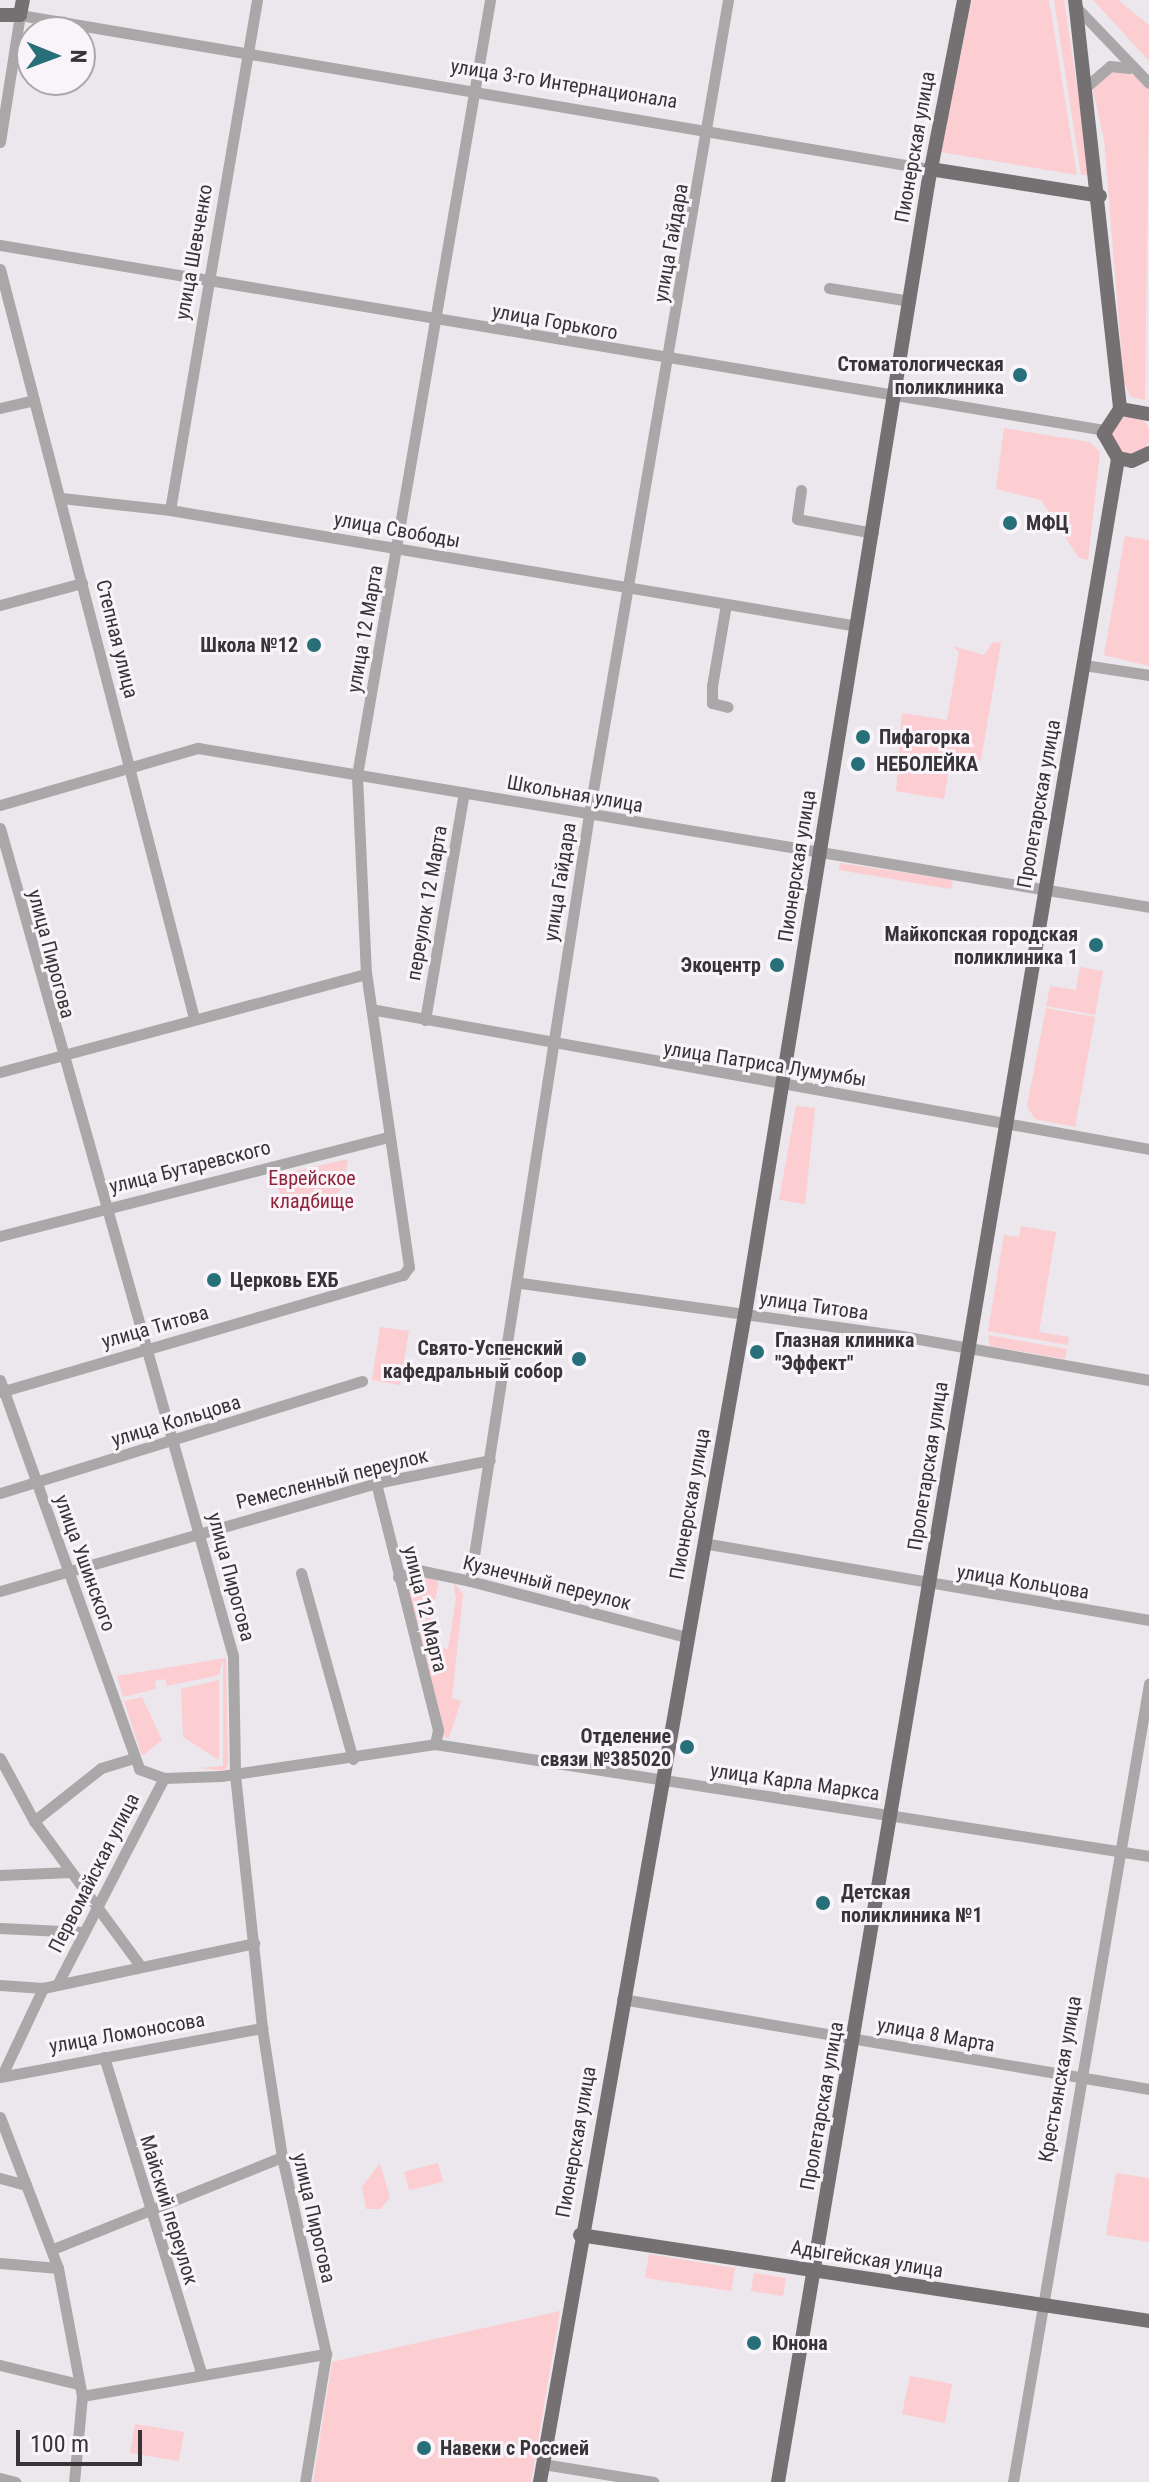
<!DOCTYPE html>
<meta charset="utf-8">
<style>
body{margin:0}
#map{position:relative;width:1149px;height:2482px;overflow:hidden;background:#ebe7ec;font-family:"Roboto Condensed",sans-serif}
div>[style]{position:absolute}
.green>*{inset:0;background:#fccdd1}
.round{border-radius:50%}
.minor>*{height:11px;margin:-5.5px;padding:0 5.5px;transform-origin:5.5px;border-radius:5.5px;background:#aaa7a8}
.major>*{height:14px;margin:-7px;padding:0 7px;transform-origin:7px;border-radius:7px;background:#757173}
.dots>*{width:22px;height:22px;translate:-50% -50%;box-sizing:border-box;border:4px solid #f9f4f9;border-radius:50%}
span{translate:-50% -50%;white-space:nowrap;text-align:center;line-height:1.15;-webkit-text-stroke:6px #f9f4f9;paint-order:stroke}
.street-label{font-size:20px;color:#363436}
.poi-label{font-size:20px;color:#363436;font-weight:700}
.right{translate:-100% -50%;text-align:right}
.left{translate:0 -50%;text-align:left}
.park-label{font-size:20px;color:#8f233c}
.north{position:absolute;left:16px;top:16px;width:80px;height:80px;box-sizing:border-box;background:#f9f4f9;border:2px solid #aba7ab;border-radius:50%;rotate:91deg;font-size:22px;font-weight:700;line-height:32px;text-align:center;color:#363436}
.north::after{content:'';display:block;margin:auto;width:28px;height:36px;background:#277079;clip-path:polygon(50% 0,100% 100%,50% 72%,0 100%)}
.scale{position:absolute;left:16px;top:2430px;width:126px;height:36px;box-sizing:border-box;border:4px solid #363436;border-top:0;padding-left:10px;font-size:24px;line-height:28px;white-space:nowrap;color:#363436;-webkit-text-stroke:6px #f9f4f9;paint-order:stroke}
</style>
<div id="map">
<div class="green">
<i style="clip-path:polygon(972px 0,1049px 0,1077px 175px,941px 152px)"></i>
<i style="clip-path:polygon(1054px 0,1064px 0,1090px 174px,1081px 175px)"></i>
<i style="clip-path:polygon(1093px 0,1118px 0,1149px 25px,1149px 61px)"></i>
<i style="clip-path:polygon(1126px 70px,1149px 87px,1145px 400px,1131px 397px,1124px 383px,1104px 139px,1093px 91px,1102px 72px)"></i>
<i class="round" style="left:1112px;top:416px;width:38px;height:38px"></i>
<i style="clip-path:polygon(1004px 428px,1090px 442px,1100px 452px,1088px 560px,1079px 558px,1041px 500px,996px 489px)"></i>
<i style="clip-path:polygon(1125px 536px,1149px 540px,1149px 666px,1104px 655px)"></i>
<i style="clip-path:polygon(993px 642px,1001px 643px,981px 760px,951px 756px,944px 799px,896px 791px,902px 713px,947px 720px,959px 652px,952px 646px,984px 655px)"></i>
<i style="clip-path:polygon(840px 863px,953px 880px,951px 889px,839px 870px)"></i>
<i style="clip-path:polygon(1080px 967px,1103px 971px,1095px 1015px,1046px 1006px,1050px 986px,1076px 990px)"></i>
<i style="clip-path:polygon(1046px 1008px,1095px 1017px,1075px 1127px,1035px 1119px,1027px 1106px)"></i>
<i style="clip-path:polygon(796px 1106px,815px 1108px,805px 1204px,779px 1200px)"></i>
<i style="clip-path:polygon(348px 1159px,343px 1187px,322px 1209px,301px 1212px,282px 1199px,273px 1176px)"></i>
<i style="clip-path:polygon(1021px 1226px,1056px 1232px,1039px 1332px,1069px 1337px,1068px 1345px,988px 1331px,1004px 1235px,1019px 1237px)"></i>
<i style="clip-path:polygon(380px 1327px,409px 1331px,400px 1385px,372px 1380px)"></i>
<i style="clip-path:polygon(988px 1335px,1067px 1349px,1065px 1359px,990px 1346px)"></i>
<i style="clip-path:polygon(428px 1576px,438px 1578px,438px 1585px,431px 1620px,414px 1625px,409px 1587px)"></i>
<i style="clip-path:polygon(453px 1581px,463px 1595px,452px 1698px,461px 1701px,449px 1738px,442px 1737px,417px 1634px,423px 1632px,428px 1646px,448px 1649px,456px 1599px)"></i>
<i style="clip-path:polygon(226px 1658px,228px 1764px,224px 1771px,199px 1768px,223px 1766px,223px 1660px,219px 1675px,167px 1686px,165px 1679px,155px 1681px,156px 1689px,123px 1697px,117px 1676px)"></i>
<i style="clip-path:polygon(219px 1680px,219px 1760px,183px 1737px,181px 1689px)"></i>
<i style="clip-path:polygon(142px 1697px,162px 1740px,142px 1756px,124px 1701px)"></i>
<i style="clip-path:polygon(380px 2163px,390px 2198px,380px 2209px,366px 2209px,362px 2187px)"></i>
<i style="clip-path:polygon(438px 2163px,443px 2182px,409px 2190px,404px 2172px)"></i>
<i style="clip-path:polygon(1116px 2173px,1149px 2178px,1149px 2242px,1106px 2235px)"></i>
<i style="clip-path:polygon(649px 2254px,735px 2268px,731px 2291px,645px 2278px)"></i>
<i style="clip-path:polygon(754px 2273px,786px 2278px,783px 2296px,751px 2291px)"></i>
<i style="clip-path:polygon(560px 2311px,531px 2482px,313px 2482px,332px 2362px)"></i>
<i style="clip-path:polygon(910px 2376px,952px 2384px,945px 2423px,902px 2414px)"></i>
<i style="clip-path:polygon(135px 2424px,184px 2432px,179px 2461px,130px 2453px)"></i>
</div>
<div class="minor">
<i style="left:1076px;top:7px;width:105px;rotate:46.2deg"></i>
<i style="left:1087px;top:86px;width:30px;rotate:-41deg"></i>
<i style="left:1110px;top:66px;width:19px;rotate:6deg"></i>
<i style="left:0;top:142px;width:129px;rotate:-81.1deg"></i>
<i style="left:20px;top:15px;width:923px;rotate:9.61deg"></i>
<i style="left:0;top:245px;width:1119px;rotate:9.51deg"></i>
<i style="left:0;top:269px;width:774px;rotate:75.48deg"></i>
<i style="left:829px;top:288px;width:82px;rotate:9.1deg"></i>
<i style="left:0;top:408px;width:35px;rotate:-13deg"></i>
<i style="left:801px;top:490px;width:29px;rotate:98deg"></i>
<i style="left:797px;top:519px;width:77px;rotate:10.4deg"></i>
<i style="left:61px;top:498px;width:110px;rotate:6.3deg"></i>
<i style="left:170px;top:510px;width:697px;rotate:9.58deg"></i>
<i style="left:170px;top:510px;width:517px;rotate:-80.32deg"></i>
<i style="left:726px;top:604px;width:83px;rotate:99.7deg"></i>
<i style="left:712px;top:686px;width:17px;rotate:90deg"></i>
<i style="left:712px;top:703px;width:16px;rotate:14deg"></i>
<i style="left:0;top:605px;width:85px;rotate:-15deg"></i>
<i style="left:1084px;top:665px;width:66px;rotate:8.7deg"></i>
<i style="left:0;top:805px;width:206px;rotate:-16.1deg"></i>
<i style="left:198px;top:748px;width:964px;rotate:9.49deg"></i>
<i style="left:0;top:828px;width:860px;rotate:74.28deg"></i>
<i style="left:233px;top:1656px;width:119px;rotate:89deg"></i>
<i style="left:235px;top:1775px;width:254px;rotate:83.9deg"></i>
<i style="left:262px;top:2028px;width:131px;rotate:81.2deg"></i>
<i style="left:282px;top:2157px;width:202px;rotate:77.4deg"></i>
<i style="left:326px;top:2354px;width:130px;rotate:99.3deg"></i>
<i style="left:376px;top:1010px;width:785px;rotate:10.19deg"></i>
<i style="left:425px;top:1020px;width:231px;rotate:-80.3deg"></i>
<i style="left:0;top:1072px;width:379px;rotate:-15deg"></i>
<i style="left:0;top:1236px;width:400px;rotate:-14.3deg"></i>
<i style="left:521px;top:1283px;width:385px;rotate:7.9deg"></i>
<i style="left:902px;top:1336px;width:251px;rotate:10.1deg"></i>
<i style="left:0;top:1380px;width:413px;rotate:70.3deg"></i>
<i style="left:139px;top:1769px;width:27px;rotate:20deg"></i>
<i style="left:164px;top:1778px;width:57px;rotate:-2deg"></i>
<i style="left:221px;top:1776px;width:216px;rotate:-8.5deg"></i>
<i style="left:0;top:1392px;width:420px;rotate:-16.2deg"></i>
<i style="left:403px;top:1275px;width:10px;rotate:-53deg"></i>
<i style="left:409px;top:1267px;width:296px;rotate:-98.3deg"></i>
<i style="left:366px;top:974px;width:199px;rotate:-92.6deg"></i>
<i style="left:357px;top:775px;width:786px;rotate:-80.26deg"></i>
<i style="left:376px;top:1483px;width:255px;rotate:75.9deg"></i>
<i style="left:438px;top:1730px;width:14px;rotate:102deg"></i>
<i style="left:0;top:1493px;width:379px;rotate:-17.2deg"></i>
<i style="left:703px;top:1543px;width:453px;rotate:9.8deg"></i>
<i style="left:301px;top:1573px;width:193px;rotate:74.4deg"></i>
<i style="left:398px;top:1577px;width:21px;rotate:-19deg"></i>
<i style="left:418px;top:1570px;width:53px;rotate:11.9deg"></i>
<i style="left:470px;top:1581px;width:224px;rotate:14.5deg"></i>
<i style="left:470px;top:1581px;width:776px;rotate:-81.18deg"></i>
<i style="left:589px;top:814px;width:826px;rotate:-80.31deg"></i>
<i style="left:0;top:1591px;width:391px;rotate:-16deg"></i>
<i style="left:376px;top:1483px;width:116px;rotate:-11.4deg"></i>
<i style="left:435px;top:1744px;width:723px;rotate:8.91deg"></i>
<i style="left:0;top:1758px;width:72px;rotate:61.6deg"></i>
<i style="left:34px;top:1821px;width:177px;rotate:53.7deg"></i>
<i style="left:34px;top:1821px;width:85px;rotate:-38.3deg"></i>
<i style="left:101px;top:1768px;width:31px;rotate:-17deg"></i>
<i style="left:0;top:1875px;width:71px;rotate:-2.4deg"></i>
<i style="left:0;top:1928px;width:83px;rotate:2.8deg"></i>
<i style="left:0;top:1985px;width:43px;rotate:4deg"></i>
<i style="left:43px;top:1988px;width:216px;rotate:-12deg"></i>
<i style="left:57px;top:1985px;width:233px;rotate:-62.7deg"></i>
<i style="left:622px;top:1999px;width:535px;rotate:9.69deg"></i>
<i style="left:104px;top:2057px;width:330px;rotate:72.9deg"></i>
<i style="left:4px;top:2071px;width:92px;rotate:-64.8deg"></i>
<i style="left:0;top:2077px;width:267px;rotate:-10.6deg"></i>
<i style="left:0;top:2117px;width:162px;rotate:69deg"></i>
<i style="left:58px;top:2268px;width:130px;rotate:79.4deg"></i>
<i style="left:82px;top:2396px;width:86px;rotate:95.3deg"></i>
<i style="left:0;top:2178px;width:27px;rotate:15deg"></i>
<i style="left:53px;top:2249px;width:247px;rotate:-21.9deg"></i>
<i style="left:0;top:2263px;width:58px;rotate:4.9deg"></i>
<i style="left:0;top:2365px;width:80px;rotate:13.7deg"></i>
<i style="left:82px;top:2396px;width:248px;rotate:-9.8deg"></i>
<i style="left:543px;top:2464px;width:112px;rotate:9.2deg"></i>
<i style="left:0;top:2478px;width:16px;rotate:15deg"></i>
<i style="left:1013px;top:2482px;width:810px;rotate:-80.33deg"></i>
</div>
<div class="major">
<i style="left:1075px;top:0;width:411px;rotate:83.7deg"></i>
<i style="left:0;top:15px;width:20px"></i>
<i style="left:20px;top:15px;width:15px;rotate:-79deg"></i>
<i style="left:930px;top:169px;width:172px;rotate:9deg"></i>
<i style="left:1149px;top:414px;width:29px;rotate:-170deg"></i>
<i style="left:1120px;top:409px;width:30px;rotate:123deg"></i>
<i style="left:1104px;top:434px;width:28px;rotate:60deg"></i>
<i style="left:1118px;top:458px;width:14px;rotate:12deg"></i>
<i style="left:1132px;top:461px;width:19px;rotate:-25deg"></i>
<i style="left:580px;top:2235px;width:575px;rotate:8.59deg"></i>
<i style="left:540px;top:2482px;width:1186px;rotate:-80.05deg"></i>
<i style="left:745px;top:1314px;width:1145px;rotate:-80.8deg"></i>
<i style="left:928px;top:184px;width:187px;rotate:-78.9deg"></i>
<i style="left:778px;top:2482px;width:2052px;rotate:-80.46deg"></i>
</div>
<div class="dots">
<i style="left:1020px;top:375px;background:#277079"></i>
<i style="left:1010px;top:523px;background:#277079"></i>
<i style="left:314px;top:645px;background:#277079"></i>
<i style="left:863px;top:737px;background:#277079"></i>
<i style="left:858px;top:764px;background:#277079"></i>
<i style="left:1096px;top:945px;background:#277079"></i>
<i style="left:777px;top:965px;background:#277079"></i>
<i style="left:214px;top:1280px;background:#277079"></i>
<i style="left:757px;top:1352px;background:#277079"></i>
<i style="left:579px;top:1359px;background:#277079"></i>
<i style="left:687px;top:1747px;background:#277079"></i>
<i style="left:823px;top:1903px;background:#277079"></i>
<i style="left:754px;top:2343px;background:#277079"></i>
<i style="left:424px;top:2448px;background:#277079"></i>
</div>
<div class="street-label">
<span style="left:564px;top:84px;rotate:9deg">улица 3-го Интернационала</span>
<span style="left:915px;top:147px;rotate:-80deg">Пионерская улица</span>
<span style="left:671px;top:243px;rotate:-80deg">улица Гайдара</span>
<span style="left:194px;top:252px;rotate:-80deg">улица Шевченко</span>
<span style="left:555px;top:322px;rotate:10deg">улица Горького</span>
<span style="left:397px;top:530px;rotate:10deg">улица Свободы</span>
<span style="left:365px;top:629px;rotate:-80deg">улица 12 Марта</span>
<span style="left:117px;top:639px;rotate:76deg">Степная улица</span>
<span style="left:575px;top:794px;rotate:10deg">Школьная улица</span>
<span style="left:1039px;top:804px;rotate:-80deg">Пролетарская улица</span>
<span style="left:797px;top:866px;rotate:-81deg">Пионерская улица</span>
<span style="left:560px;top:882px;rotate:-81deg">улица Гайдара</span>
<span style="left:427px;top:903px;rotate:-80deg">переулок 12 Марта</span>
<span style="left:51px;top:954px;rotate:75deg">улица Пирогова</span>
<span style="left:765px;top:1064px;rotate:9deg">улица Патриса Лумумбы</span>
<span style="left:190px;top:1167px;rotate:-14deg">улица Бутаревского</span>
<span style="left:814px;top:1306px;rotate:8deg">улица Титова</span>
<span style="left:155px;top:1327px;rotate:-16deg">улица Титова</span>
<span style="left:176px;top:1421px;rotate:-17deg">улица Кольцова</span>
<span style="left:928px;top:1466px;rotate:-81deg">Пролетарская улица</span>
<span style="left:332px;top:1479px;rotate:-14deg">Ремесленный переулок</span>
<span style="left:690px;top:1504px;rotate:-80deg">Пионерская улица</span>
<span style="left:85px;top:1563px;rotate:70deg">улица Ушинского</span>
<span style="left:231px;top:1577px;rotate:75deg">улица Пирогова</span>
<span style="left:1023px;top:1582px;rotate:9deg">улица Кольцова</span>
<span style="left:547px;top:1583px;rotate:14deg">Кузнечный переулок</span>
<span style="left:425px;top:1609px;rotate:76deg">улица 12 Марта</span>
<span style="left:795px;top:1782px;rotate:8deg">улица Карла Маркса</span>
<span style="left:94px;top:1873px;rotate:-63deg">Первомайская улица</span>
<span style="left:127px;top:2033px;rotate:-10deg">улица Ломоносова</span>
<span style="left:936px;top:2035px;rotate:10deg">улица 8 Марта</span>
<span style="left:1060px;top:2079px;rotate:-80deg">Крестьянская улица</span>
<span style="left:822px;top:2106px;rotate:-80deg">Пролетарская улица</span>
<span style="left:576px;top:2142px;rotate:-80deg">Пионерская улица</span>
<span style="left:169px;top:2210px;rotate:73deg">Майский переулок</span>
<span style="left:314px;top:2218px;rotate:77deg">улица Пирогова</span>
<span style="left:867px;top:2259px;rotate:9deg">Адыгейская улица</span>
</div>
<div class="poi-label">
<span class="right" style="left:1004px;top:376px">Стоматологическая<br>поликлиника</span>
<span class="left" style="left:1026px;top:523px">МФЦ</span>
<span class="right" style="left:298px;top:645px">Школа №12</span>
<span class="left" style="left:879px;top:737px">Пифагорка</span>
<span class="left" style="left:876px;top:764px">НЕБОЛЕЙКА</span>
<span class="right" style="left:1078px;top:946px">Майкопская городская<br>поликлиника 1</span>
<span class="right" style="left:761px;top:965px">Экоцентр</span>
<span class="left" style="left:230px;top:1280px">Церковь ЕХБ</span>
<span class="left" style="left:775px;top:1352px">Глазная клиника<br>"Эффект"</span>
<span class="right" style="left:563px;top:1360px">Свято-Успенский<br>кафедральный собор</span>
<span class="right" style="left:671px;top:1748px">Отделение<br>связи №385020</span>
<span class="left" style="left:841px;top:1904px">Детская<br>поликлиника №1</span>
<span class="left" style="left:772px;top:2343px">Юнона</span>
<span class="left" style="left:440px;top:2448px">Навеки с Россией</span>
</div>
<div class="park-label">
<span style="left:312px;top:1190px">Еврейское<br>кладбище</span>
</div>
<div class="north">N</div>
<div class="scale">100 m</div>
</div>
